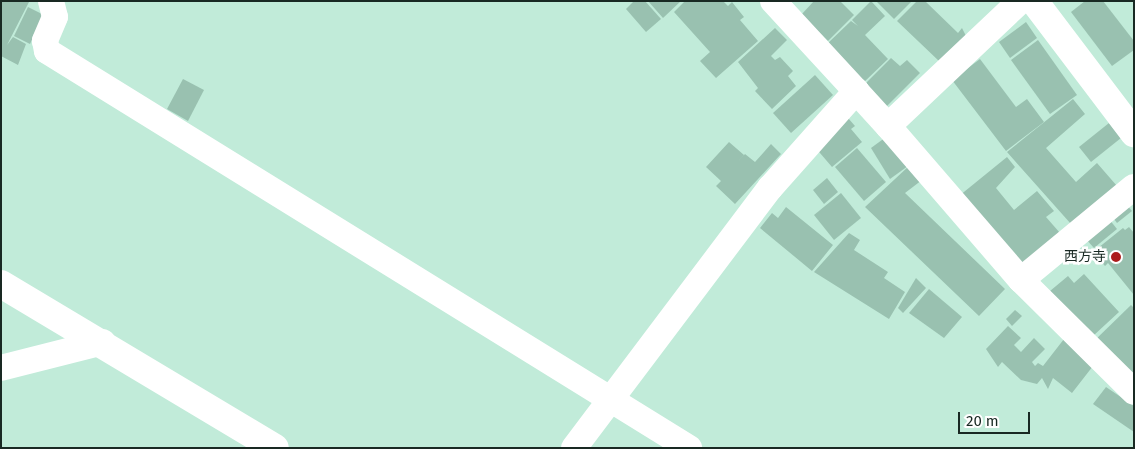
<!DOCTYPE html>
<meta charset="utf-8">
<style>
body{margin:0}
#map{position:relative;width:1135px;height:449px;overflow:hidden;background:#c1ebd9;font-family:"Fira Sans","Noto Sans JP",sans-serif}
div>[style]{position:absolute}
.building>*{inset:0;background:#99c1b0}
.minor>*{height:26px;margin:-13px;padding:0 13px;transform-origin:13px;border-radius:13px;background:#fff}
.tertiary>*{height:28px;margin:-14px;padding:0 14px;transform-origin:14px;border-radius:14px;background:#fff}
.dots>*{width:14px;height:14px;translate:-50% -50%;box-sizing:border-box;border:2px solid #fff;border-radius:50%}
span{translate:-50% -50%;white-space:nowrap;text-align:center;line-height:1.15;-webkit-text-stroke:5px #fff;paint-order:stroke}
.poi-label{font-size:14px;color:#192923}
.right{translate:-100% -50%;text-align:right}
.frame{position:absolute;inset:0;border:2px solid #192923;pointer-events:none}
.scale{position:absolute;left:958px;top:412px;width:72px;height:22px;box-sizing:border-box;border:2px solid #192923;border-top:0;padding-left:6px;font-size:15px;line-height:18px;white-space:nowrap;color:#192923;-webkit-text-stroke:4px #fff;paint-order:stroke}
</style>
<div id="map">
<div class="building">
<i style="clip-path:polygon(1px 1px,29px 2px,7px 45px,13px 37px,26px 44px,18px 65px,1px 56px)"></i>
<i style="clip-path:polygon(634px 1px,645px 1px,661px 19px,646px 32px,626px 9px)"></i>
<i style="clip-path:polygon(648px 1px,681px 1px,663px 18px)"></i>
<i style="clip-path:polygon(685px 1px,723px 1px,728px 6px,732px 2px,744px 17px,740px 20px,758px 41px,716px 78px,700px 61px,710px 52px,674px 12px)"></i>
<i style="clip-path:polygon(814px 1px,840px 1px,854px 15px,828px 41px,801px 15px)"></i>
<i style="clip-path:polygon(871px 1px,885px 16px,865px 35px,888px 59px,862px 84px,828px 43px,851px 21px,858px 26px,852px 20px)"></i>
<i style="clip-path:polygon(876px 1px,912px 1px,894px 19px)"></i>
<i style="clip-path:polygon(917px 1px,925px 1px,958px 33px,962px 28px,966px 36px,940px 62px,897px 21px)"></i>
<i style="clip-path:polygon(1085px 1px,1103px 1px,1134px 41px,1134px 50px,1112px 66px,1071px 12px)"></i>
<i style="clip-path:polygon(28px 7px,44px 15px,30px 44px,14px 36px)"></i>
<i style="clip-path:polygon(1026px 22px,1037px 38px,1010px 58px,999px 42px)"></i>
<i style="clip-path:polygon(775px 28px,787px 40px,771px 56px,775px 60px,780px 57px,793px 71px,788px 76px,796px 86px,772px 109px,755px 91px,758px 88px,738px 62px)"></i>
<i style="clip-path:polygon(1038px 40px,1077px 95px,1050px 114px,1011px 60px)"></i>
<i style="clip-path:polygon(891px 58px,900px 66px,907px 60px,920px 73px,886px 107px,864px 85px)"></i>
<i style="clip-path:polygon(980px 59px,1016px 107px,1027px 99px,1044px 122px,1006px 151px,952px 80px)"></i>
<i style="clip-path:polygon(815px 75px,833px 95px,791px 133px,773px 113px)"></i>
<i style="clip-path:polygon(183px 79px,204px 90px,188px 121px,167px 109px)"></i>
<i style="clip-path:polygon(1073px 99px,1085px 114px,1046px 148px,1076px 182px,1097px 163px,1117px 186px,1071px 224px,1007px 152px)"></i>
<i style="clip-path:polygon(848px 118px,855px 126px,851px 129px,862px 142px,832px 167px,814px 146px)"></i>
<i style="clip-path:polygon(1109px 123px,1121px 138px,1091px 162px,1079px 147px)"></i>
<i style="clip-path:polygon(886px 137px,908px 166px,890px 179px,871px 148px)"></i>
<i style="clip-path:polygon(729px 142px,744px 155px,734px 166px,745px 154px,755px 162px,771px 144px,781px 154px,735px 204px,716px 186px,721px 181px,706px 167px)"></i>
<i style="clip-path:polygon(857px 148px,886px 182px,864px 201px,835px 167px)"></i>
<i style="clip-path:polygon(1007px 157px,1015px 167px,996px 188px,1014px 210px,1037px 191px,1054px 211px,1046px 217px,1060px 233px,1020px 267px,959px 196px)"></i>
<i style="clip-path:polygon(910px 165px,922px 180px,905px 193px,1005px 289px,979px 316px,865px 207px)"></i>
<i style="clip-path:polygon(827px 178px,838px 192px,824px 204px,813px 190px)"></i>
<i style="clip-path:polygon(841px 193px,861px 218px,834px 240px,814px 215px)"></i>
<i style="clip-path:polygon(1126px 204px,1132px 211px,1117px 223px,1111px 215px)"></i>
<i style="clip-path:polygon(786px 207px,833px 245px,812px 271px,760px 228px,772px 213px,778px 218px)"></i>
<i style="clip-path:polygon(1109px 219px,1117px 229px,1094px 248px,1085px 238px)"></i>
<i style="clip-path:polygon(1129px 227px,1134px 233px,1134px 295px,1108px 263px,1105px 266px,1093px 252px,1123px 228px,1125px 230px)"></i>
<i style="clip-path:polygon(849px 233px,860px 240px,854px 250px,888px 272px,884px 278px,905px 292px,889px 319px,814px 272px)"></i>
<i style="clip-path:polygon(1084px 274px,1119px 312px,1093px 336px,1050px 291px,1068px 276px,1074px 283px)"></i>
<i style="clip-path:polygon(916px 278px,926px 288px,903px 313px,898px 308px)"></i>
<i style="clip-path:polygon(929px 289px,962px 317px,944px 338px,909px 313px)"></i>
<i style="clip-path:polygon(1131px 305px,1134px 308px,1134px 385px,1092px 343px)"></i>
<i style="clip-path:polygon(1015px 310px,1022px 316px,1012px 326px,1006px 319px)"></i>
<i style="clip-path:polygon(1008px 326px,1021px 338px,1014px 345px,1021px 352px,1034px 338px,1045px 349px,1032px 362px,1035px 366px,1038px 363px,1043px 366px,1064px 339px,1093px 366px,1072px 393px,1053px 378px,1048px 389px,1042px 378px,1037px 384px,1021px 380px,1002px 362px,998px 367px,986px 349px)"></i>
<i style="clip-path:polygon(1106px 387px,1134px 406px,1134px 432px,1093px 404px)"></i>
</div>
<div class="minor">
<i style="left:51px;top:1px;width:16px;rotate:76deg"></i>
<i style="left:55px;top:17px;width:26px;rotate:113deg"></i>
<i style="left:45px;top:41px;width:10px;rotate:79deg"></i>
<i style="left:47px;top:51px;width:755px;rotate:31.73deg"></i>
<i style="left:773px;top:1px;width:122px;rotate:47.3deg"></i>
<i style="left:888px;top:126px;width:203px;rotate:49.2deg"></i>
<i style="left:1021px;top:280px;width:159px;rotate:44.7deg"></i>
<i style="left:1021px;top:280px;width:146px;rotate:-39.5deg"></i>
<i style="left:1px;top:368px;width:105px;rotate:-14.3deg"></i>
<i style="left:574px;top:448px;width:326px;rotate:-53deg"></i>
<i style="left:770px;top:188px;width:130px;rotate:-48.4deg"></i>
<i style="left:856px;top:91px;width:47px;rotate:47.6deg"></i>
<i style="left:888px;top:126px;width:182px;rotate:-43.4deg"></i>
</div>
<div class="tertiary">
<i style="left:1034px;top:1px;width:166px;rotate:52.9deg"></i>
<i style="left:1px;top:284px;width:319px;rotate:30.9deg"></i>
</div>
<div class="dots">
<i style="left:1116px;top:257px;background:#ac1b1b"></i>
</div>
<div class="poi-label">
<span class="right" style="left:1106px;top:257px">西方寺</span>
</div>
<div class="frame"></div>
<div class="scale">20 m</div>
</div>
